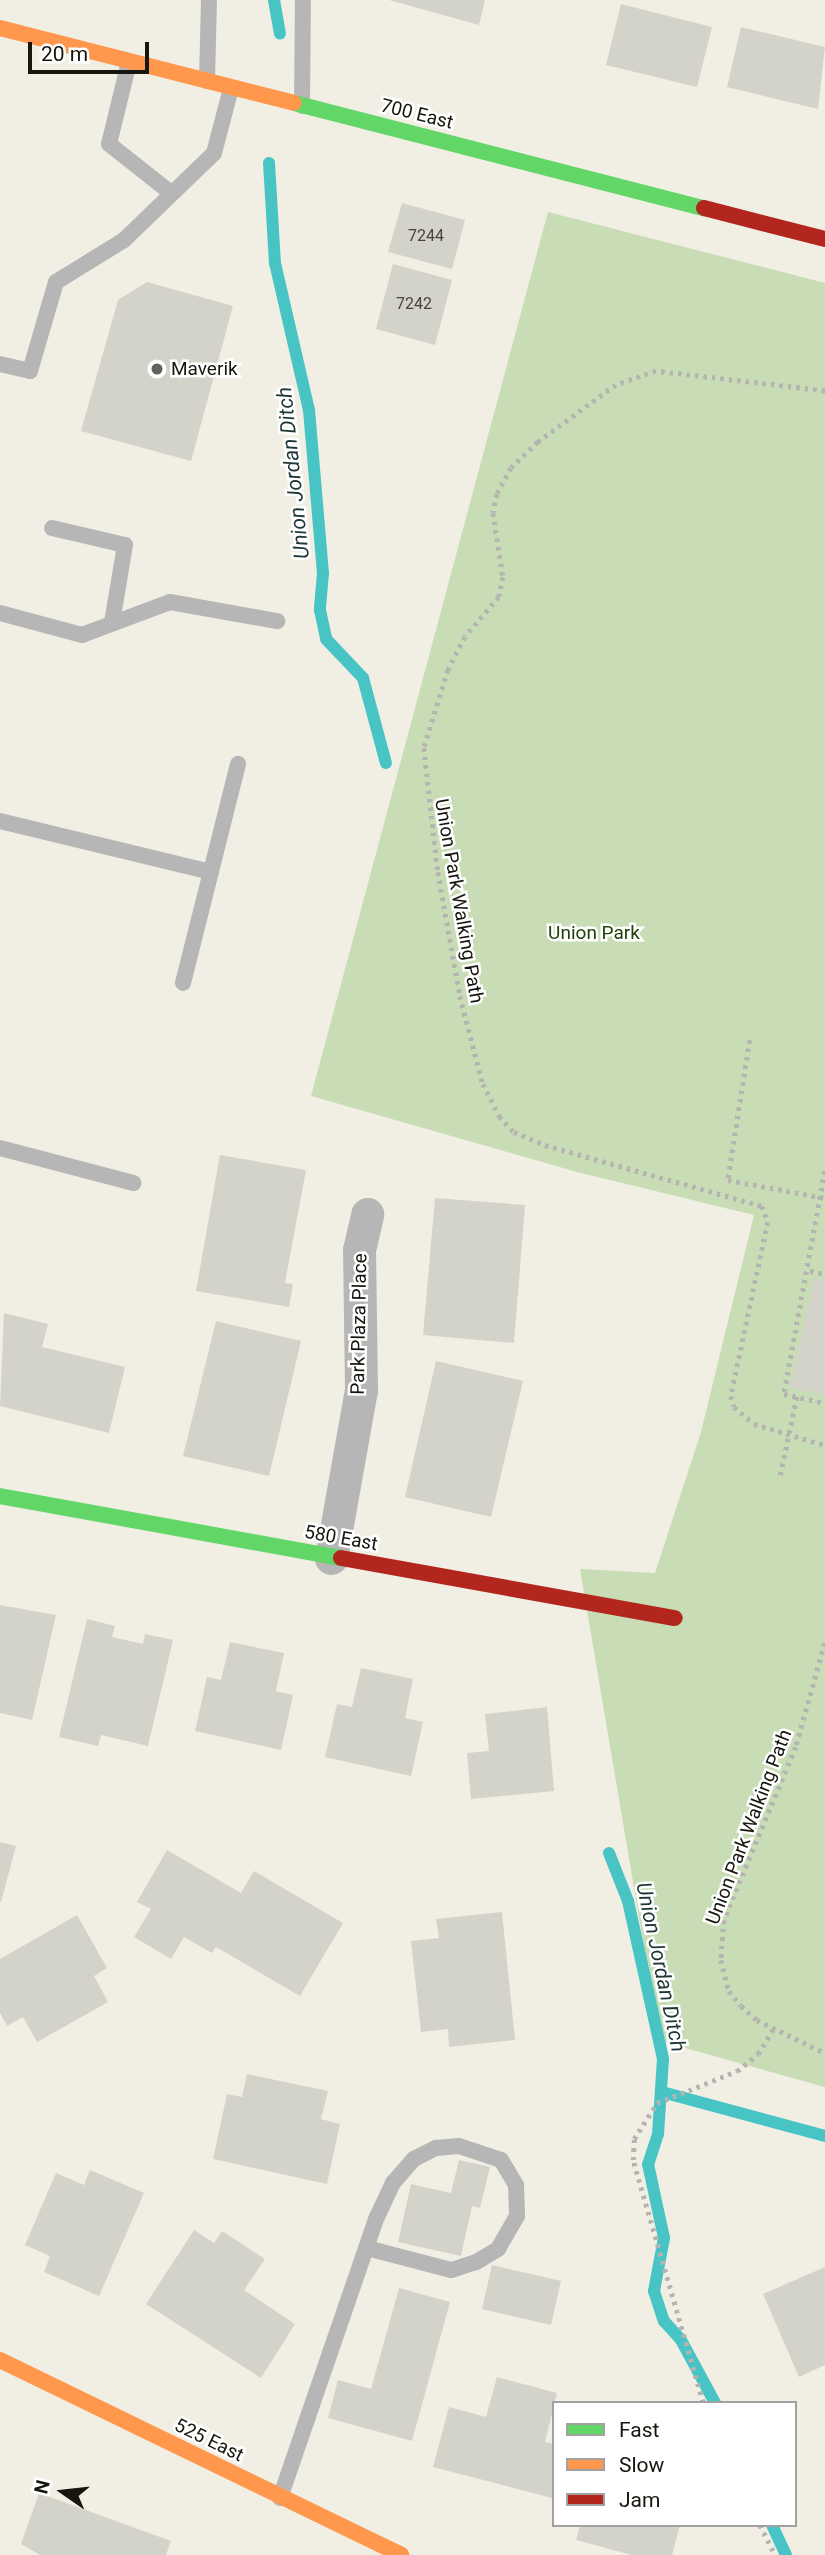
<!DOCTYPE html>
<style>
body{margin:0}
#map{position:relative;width:825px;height:2555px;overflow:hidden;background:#f1efe4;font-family:Roboto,sans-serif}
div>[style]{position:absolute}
.green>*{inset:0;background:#c8dcb5}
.stream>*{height:12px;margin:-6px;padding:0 6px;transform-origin:6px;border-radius:6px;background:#48c4c5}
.building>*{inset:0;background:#d4d3ca}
.path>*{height:4.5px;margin-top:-2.25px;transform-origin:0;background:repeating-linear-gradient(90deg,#b5b4b1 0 3.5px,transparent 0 8.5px)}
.lane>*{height:16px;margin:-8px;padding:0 8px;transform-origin:8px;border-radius:8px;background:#b6b6b6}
.street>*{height:33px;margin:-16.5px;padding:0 16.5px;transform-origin:16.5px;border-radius:16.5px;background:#b6b6b6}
.fast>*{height:16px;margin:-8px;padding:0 8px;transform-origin:8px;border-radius:8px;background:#63d668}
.slow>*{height:16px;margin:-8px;padding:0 8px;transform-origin:8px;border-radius:8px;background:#ff974d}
.jam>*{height:16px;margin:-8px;padding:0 8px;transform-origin:8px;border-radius:8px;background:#b3261e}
.dots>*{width:19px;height:19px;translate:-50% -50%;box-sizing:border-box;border:4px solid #fff;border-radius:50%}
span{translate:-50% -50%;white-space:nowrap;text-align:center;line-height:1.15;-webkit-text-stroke:5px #fff;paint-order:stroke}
.number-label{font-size:16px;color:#46443d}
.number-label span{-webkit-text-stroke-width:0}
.street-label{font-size:19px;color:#16150e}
.poi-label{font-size:19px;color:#16150e}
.left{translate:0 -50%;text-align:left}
.park-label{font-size:19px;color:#224007}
.water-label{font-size:21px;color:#1f3637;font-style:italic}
.legend{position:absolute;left:552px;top:2401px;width:245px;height:126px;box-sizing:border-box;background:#fff;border:2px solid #a2a19f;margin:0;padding:9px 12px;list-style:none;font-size:21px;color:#16150e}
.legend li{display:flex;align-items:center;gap:14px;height:35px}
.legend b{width:35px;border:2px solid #a2a19f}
.north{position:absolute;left:28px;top:2457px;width:70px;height:70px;-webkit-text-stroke:5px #fff;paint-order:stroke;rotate:284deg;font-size:19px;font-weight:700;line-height:28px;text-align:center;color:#16150e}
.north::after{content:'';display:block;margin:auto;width:24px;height:32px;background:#16150e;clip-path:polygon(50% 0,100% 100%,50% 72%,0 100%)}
.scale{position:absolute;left:28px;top:42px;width:121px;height:32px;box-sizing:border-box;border:4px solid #16150e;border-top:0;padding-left:9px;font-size:21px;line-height:24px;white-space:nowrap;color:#16150e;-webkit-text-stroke:5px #fff;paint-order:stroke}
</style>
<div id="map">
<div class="green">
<i style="clip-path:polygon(548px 212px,825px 283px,825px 2087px,660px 2041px,580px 1569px,655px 1573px,701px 1432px,754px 1215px,577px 1172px,311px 1096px)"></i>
</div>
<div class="stream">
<i style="left:274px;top:0;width:34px;rotate:80deg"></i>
<i style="left:269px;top:163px;width:100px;rotate:86.6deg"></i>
<i style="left:275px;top:263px;width:151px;rotate:77deg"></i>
<i style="left:309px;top:410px;width:164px;rotate:85.1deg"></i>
<i style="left:323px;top:573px;width:37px;rotate:95deg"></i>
<i style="left:320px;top:610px;width:30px;rotate:78deg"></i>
<i style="left:326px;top:639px;width:54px;rotate:46.5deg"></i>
<i style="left:363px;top:678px;width:88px;rotate:74.9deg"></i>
<i style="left:609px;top:1853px;width:52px;rotate:68.4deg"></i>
<i style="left:628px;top:1901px;width:162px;rotate:77.5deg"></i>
<i style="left:663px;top:2059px;width:75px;rotate:93.8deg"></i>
<i style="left:658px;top:2134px;width:32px;rotate:108deg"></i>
<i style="left:648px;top:2164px;width:76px;rotate:77.8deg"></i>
<i style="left:664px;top:2238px;width:54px;rotate:100.7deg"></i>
<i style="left:654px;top:2291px;width:32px;rotate:72deg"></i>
<i style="left:664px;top:2321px;width:25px;rotate:48deg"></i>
<i style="left:681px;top:2340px;width:72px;rotate:61.6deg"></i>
<i style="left:662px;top:2092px;width:169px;rotate:15.1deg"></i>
<i style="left:772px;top:2525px;width:33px;rotate:65deg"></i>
</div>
<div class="building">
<i style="clip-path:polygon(389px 0,485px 0,479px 25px)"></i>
<i style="clip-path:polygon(621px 4px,712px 27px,697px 87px,606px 65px)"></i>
<i style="clip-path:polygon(741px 27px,825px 47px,818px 109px,727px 87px)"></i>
<i style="clip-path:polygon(402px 203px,465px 220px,452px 269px,388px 252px)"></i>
<i style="clip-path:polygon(393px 264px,452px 280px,435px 345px,376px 329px)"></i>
<i style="clip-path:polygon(147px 282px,233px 306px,191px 461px,81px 431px,118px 300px)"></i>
<i style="clip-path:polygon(220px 1155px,306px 1170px,285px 1283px,293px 1284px,289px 1307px,196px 1291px)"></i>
<i style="clip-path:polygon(435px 1198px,525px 1205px,514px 1343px,423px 1335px)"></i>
<i style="clip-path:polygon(814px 1278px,825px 1281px,825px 1395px,790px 1388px)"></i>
<i style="clip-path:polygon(4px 1313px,48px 1324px,42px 1347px,125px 1367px,109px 1433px,0 1406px)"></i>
<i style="clip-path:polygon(216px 1321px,301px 1341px,269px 1476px,183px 1456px)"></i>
<i style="clip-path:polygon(436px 1361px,523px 1381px,491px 1517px,405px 1497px)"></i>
<i style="clip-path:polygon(0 1605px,56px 1615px,32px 1720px,0 1713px)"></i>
<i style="clip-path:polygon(87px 1619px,115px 1626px,112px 1637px,143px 1644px,145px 1634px,173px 1640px,148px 1746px,101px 1735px,98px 1746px,59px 1737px)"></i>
<i style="clip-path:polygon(230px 1642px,284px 1653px,276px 1691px,293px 1695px,281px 1750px,195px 1731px,207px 1677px,221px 1680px)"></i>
<i style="clip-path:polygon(361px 1668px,413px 1679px,405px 1718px,423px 1722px,411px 1776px,325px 1757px,337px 1704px,352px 1707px)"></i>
<i style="clip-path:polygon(547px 1707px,554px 1791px,471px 1799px,467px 1753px,489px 1751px,485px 1714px)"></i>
<i style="clip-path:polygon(0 1842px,16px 1846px,1px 1902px,0 1902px)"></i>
<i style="clip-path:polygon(167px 1850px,241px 1893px,254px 1871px,343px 1923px,300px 1996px,216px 1947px,212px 1953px,184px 1937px,171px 1959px,134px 1937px,151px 1909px,137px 1902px)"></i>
<i style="clip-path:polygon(502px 1912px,515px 2040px,449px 2047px,448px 2029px,421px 2032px,411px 1941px,439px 1938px,436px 1919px)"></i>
<i style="clip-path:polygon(77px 1915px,107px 1968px,94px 1976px,108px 2002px,37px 2042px,23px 2017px,7px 2026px,0 2013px,0 1959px)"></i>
<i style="clip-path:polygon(247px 2074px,328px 2091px,321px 2119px,340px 2124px,327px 2184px,213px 2159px,227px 2094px,242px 2097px)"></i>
<i style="clip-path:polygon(459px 2160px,490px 2167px,480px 2208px,472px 2206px,461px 2256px,398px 2242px,411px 2184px,451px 2193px)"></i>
<i style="clip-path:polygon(90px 2170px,144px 2193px,99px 2296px,44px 2272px,50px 2256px,25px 2245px,56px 2173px,84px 2185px)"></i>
<i style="clip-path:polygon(194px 2230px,214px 2243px,222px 2231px,265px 2259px,244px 2290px,295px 2324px,261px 2378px,146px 2304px)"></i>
<i style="clip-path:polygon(492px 2265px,561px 2281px,551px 2325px,482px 2309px)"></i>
<i style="clip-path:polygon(825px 2267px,825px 2365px,799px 2377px,763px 2294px)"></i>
<i style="clip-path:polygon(399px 2288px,450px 2302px,412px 2441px,328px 2418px,338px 2380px,371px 2389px)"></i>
<i style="clip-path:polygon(497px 2377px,557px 2393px,545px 2442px,554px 2444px,552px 2498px,433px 2467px,449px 2407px,486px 2417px)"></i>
<i style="clip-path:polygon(39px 2493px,171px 2541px,166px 2555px,40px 2555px,21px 2544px)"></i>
<i style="clip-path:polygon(580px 2525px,680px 2525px,672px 2555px,632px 2555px,576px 2540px)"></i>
</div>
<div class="path">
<i style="left:825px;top:391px;width:170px;rotate:-173.3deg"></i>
<i style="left:656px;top:371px;width:42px;rotate:160.7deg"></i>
<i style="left:616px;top:385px;width:97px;rotate:143.8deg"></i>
<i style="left:538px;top:442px;width:37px;rotate:136deg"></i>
<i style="left:511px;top:468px;width:30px;rotate:118deg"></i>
<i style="left:497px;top:494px;width:19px;rotate:102deg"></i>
<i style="left:493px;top:513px;width:65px;rotate:81.1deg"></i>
<i style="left:503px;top:577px;width:20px;rotate:101deg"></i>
<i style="left:499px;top:597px;width:52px;rotate:130.4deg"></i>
<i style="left:465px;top:637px;width:37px;rotate:117deg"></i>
<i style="left:448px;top:670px;width:82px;rotate:107.1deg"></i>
<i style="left:424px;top:748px;width:125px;rotate:83.6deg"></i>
<i style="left:438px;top:872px;width:126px;rotate:79.9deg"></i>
<i style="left:460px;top:996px;width:91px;rotate:75.4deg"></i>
<i style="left:483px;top:1084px;width:36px;rotate:63deg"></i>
<i style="left:499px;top:1116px;width:22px;rotate:47deg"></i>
<i style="left:514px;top:1132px;width:34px;rotate:23deg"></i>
<i style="left:545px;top:1145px;width:225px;rotate:15.7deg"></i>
<i style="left:762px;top:1206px;width:17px;rotate:69deg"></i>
<i style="left:768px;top:1222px;width:178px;rotate:102deg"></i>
<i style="left:731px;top:1396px;width:11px;rotate:75deg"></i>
<i style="left:734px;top:1407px;width:26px;rotate:40deg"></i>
<i style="left:754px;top:1424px;width:74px;rotate:16.5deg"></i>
<i style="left:750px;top:1040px;width:142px;rotate:98.9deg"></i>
<i style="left:728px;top:1180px;width:99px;rotate:10.5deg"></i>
<i style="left:825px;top:1171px;width:227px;rotate:100.4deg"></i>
<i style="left:784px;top:1394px;width:42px;rotate:12.4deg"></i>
<i style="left:810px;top:1271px;width:15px;rotate:11deg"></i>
<i style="left:780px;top:1475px;width:81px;rotate:-77.9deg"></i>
<i style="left:825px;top:1643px;width:108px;rotate:105.6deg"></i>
<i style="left:796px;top:1747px;width:187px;rotate:112.6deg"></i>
<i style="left:724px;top:1920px;width:40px;rotate:94.3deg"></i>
<i style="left:721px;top:1960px;width:32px;rotate:76deg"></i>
<i style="left:729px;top:1991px;width:19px;rotate:51deg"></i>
<i style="left:741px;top:2006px;width:21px;rotate:41deg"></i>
<i style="left:757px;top:2020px;width:76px;rotate:25.9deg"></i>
<i style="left:703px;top:2403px;width:253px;rotate:-106.1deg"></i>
<i style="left:633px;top:2160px;width:21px;rotate:-87deg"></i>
<i style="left:634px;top:2139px;width:43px;rotate:-57.4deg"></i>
<i style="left:657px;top:2103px;width:86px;rotate:-21.8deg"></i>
<i style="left:737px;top:2071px;width:27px;rotate:-39deg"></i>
<i style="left:758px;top:2054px;width:29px;rotate:-59deg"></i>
<i style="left:760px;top:2525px;width:34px;rotate:63deg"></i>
</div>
<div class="lane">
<i style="left:129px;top:62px;width:84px;rotate:103.7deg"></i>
<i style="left:109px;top:144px;width:79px;rotate:38.3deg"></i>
<i style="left:207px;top:81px;width:81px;rotate:-88.6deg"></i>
<i style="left:302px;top:106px;width:106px;rotate:-89.5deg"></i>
<i style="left:0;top:364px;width:31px;rotate:13deg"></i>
<i style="left:30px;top:371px;width:93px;rotate:-73.7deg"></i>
<i style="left:56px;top:282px;width:80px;rotate:-31.7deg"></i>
<i style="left:124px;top:240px;width:125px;rotate:-44deg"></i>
<i style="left:214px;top:153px;width:67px;rotate:-75.3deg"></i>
<i style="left:52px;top:528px;width:75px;rotate:13.1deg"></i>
<i style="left:125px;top:545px;width:79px;rotate:99.5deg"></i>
<i style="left:0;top:613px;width:85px;rotate:15deg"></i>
<i style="left:82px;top:635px;width:94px;rotate:-20.6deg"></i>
<i style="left:170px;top:602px;width:109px;rotate:10.1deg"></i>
<i style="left:0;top:821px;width:217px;rotate:13.6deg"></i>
<i style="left:183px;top:983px;width:226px;rotate:-75.9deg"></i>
<i style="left:0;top:1148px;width:138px;rotate:14.7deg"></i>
<i style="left:280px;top:2498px;width:297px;rotate:-71deg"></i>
<i style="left:377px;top:2217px;width:38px;rotate:-65deg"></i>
<i style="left:393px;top:2183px;width:32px;rotate:-49deg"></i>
<i style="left:414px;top:2159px;width:25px;rotate:-27deg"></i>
<i style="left:436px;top:2148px;width:23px;rotate:-5deg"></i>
<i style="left:459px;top:2146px;width:44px;rotate:18.4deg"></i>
<i style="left:501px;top:2160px;width:29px;rotate:59deg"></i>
<i style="left:516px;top:2185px;width:31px;rotate:88deg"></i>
<i style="left:517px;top:2216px;width:38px;rotate:120deg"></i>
<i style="left:498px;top:2249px;width:26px;rotate:149deg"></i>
<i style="left:476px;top:2262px;width:26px;rotate:162deg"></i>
<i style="left:451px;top:2270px;width:87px;rotate:-165.3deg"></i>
</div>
<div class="street">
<i style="left:331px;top:1558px;width:171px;rotate:-79.9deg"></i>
<i style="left:361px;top:1390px;width:140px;rotate:-90.8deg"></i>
<i style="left:359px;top:1250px;width:37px;rotate:-77deg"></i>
</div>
<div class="fast">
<i style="left:294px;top:103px;width:423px;rotate:14.4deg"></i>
<i style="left:0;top:1496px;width:347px;rotate:10.3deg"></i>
</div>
<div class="slow">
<i style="left:0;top:28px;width:303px;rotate:14.3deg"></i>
<i style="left:0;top:2360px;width:446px;rotate:25.9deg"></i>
</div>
<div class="jam">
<i style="left:704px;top:208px;width:125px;rotate:14.4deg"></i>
<i style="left:341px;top:1558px;width:339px;rotate:10.2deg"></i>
</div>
<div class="dots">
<i style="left:157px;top:369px;background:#636159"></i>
</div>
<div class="number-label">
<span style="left:426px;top:236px">7244</span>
<span style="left:414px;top:304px">7242</span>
</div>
<div class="street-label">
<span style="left:417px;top:114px;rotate:14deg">700 East</span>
<span style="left:459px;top:901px;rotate:80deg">Union Park Walking Path</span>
<span style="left:359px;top:1324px;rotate:-89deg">Park Plaza Place</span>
<span style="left:341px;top:1538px;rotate:10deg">580 East</span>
<span style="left:749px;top:1827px;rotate:-69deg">Union Park Walking Path</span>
<span style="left:209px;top:2440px;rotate:26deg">525 East</span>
</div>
<div class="poi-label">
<span class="left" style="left:171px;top:369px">Maverik</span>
</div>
<div class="park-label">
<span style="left:594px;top:933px">Union Park</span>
</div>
<div class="water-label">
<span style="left:293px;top:473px;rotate:-96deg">Union Jordan Ditch</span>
<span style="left:661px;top:1967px;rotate:78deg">Union Jordan Ditch</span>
</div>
<ul class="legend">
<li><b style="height:9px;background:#63d668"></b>Fast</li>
<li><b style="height:9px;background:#ff974d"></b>Slow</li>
<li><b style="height:9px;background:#b3261e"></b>Jam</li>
</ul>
<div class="north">N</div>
<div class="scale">20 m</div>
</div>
